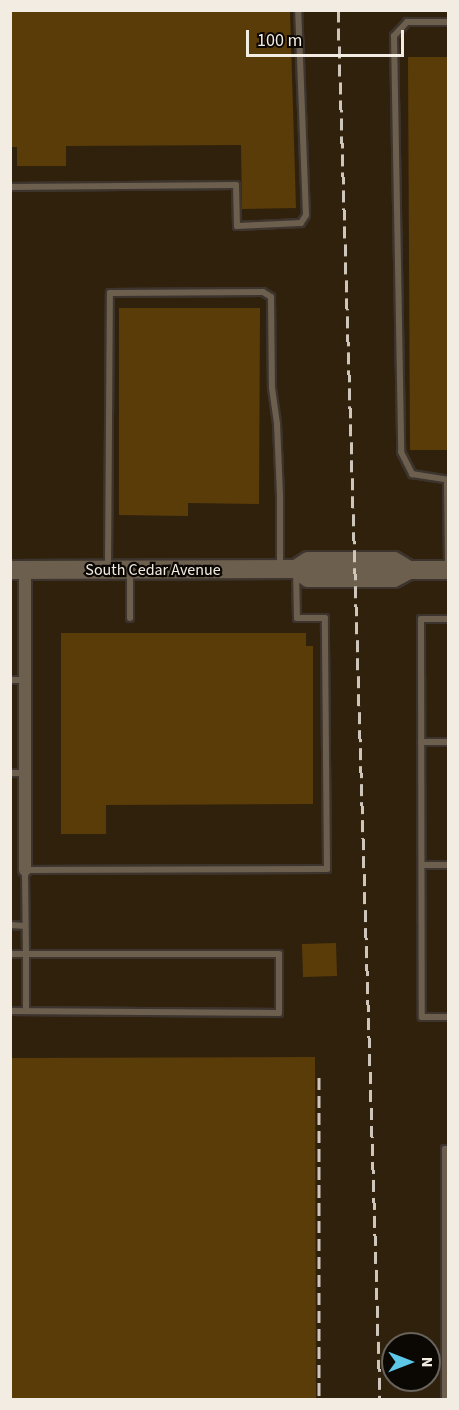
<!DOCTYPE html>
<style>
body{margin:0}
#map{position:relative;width:459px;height:1410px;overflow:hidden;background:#251b0c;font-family:"Source Sans 3",sans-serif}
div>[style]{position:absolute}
.built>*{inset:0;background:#30210c}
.building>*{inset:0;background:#5a3c09}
.roads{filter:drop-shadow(2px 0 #3c342d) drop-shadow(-2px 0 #3c342d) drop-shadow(0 2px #3c342d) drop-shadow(0 -2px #3c342d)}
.service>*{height:6px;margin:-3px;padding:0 3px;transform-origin:3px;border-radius:3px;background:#6c5f4e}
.minor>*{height:12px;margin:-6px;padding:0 6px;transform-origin:6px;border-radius:6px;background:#6c5f4e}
.secondary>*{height:18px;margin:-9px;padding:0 9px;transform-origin:9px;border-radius:9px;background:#6c5f4e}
.rail>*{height:3px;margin-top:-1.5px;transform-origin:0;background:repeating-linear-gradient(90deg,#cec6bb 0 12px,transparent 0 18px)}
span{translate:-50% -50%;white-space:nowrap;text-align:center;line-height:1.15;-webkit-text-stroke:4.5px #0b0703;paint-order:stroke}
.street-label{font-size:16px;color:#f3ece2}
.frame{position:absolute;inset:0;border:12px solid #f3ece2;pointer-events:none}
.north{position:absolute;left:381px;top:1332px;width:60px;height:60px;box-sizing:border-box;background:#0b0703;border:2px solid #68635c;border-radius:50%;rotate:90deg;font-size:16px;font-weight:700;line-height:24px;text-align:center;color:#f3ece2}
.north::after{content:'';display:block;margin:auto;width:21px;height:27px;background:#5cc7e7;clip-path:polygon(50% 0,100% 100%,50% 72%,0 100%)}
.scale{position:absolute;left:246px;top:30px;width:158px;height:27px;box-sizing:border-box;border:3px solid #f3ece2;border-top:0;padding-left:8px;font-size:18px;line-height:21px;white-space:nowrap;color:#f3ece2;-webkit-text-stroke:4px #0b0703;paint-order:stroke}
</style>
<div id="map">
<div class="built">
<i style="clip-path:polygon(evenodd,10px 11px,448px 11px,448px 1399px,11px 1399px,10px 11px,393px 1344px,429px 1344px,429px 1380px,393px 1380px,393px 1344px)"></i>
</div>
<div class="building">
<i style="clip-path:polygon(10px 10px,290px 10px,296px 208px,242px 209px,241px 145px,66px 146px,66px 166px,17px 166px,17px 147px,10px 147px)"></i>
<i style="clip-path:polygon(408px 57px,448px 57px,448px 450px,410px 450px)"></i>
<i style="clip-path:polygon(119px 308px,260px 308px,259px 504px,188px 503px,188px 516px,119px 515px)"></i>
<i style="clip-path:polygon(61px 633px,306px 633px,306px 646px,313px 646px,313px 804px,106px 805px,106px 834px,61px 834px)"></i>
<i style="clip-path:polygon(336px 943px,337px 976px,303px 977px,302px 944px)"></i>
<i style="clip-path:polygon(315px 1057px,316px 1400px,10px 1400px,10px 1058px)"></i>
</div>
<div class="roads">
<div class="service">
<i style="left:448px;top:22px;width:41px;rotate:180deg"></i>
<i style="left:407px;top:22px;width:19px;rotate:133deg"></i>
<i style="left:394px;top:36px;width:416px;rotate:89deg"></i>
<i style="left:401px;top:452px;width:25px;rotate:63deg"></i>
<i style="left:412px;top:474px;width:36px;rotate:9deg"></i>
<i style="left:10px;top:187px;width:226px;rotate:-0.5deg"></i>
<i style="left:236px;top:185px;width:41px;rotate:88.6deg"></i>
<i style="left:237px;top:226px;width:64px;rotate:-2.7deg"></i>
<i style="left:301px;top:223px;width:9px;rotate:-58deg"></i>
<i style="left:306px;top:215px;width:205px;rotate:-92.2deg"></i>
<i style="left:447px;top:480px;width:87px;rotate:89.3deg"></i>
<i style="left:108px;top:566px;width:273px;rotate:-89.6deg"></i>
<i style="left:110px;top:293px;width:153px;rotate:-0.4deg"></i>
<i style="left:263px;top:292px;width:9px;rotate:32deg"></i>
<i style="left:271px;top:297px;width:91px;rotate:89.4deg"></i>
<i style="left:272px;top:388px;width:36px;rotate:82deg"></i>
<i style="left:277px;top:424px;width:73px;rotate:87.6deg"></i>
<i style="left:280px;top:497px;width:70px;rotate:90deg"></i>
<i style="left:130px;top:571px;width:47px;rotate:90deg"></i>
<i style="left:448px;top:619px;width:27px;rotate:180deg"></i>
<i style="left:421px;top:619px;width:398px;rotate:89.9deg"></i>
<i style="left:422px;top:1017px;width:26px"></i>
<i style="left:10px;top:680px;width:15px"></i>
<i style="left:421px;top:742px;width:27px"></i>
<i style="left:10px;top:773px;width:15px"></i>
<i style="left:422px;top:865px;width:26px"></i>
<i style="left:10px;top:925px;width:15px;rotate:4deg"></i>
<i style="left:10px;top:954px;width:16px"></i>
<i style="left:26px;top:954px;width:57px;rotate:90deg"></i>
<i style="left:10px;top:1011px;width:269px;rotate:0.4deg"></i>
<i style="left:279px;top:1013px;width:59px;rotate:-90deg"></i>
<i style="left:279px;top:954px;width:253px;rotate:180deg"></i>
<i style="left:26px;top:954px;width:84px;rotate:-90.7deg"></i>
<i style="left:25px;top:870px;width:302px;rotate:-0.2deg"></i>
<i style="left:327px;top:869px;width:251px;rotate:-90.5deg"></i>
<i style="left:325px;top:618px;width:28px;rotate:180deg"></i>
<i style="left:297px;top:618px;width:46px;rotate:-91.2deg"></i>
<i style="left:445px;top:1400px;width:251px;rotate:-90deg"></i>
<i style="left:445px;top:1149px;width:3px"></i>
</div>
<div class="minor">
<i style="left:25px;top:570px;width:300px;rotate:90deg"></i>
</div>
<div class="secondary">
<i style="left:296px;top:569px;width:15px;rotate:37deg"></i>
<i style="left:308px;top:578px;width:86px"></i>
<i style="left:394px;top:578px;width:17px;rotate:-28deg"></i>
<i style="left:10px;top:570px;width:286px;rotate:-0.2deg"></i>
<i style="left:296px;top:569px;width:14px;rotate:-34deg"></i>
<i style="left:308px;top:561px;width:86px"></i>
<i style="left:394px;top:561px;width:17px;rotate:31deg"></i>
<i style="left:409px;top:570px;width:39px"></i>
</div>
</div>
<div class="rail">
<i style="left:338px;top:10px;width:1391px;rotate:88.27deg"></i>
<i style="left:319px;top:1077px;width:323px;rotate:90deg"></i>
</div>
<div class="street-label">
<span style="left:153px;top:570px">South Cedar Avenue</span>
</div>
<div class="frame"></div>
<div class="north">N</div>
<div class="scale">100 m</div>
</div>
